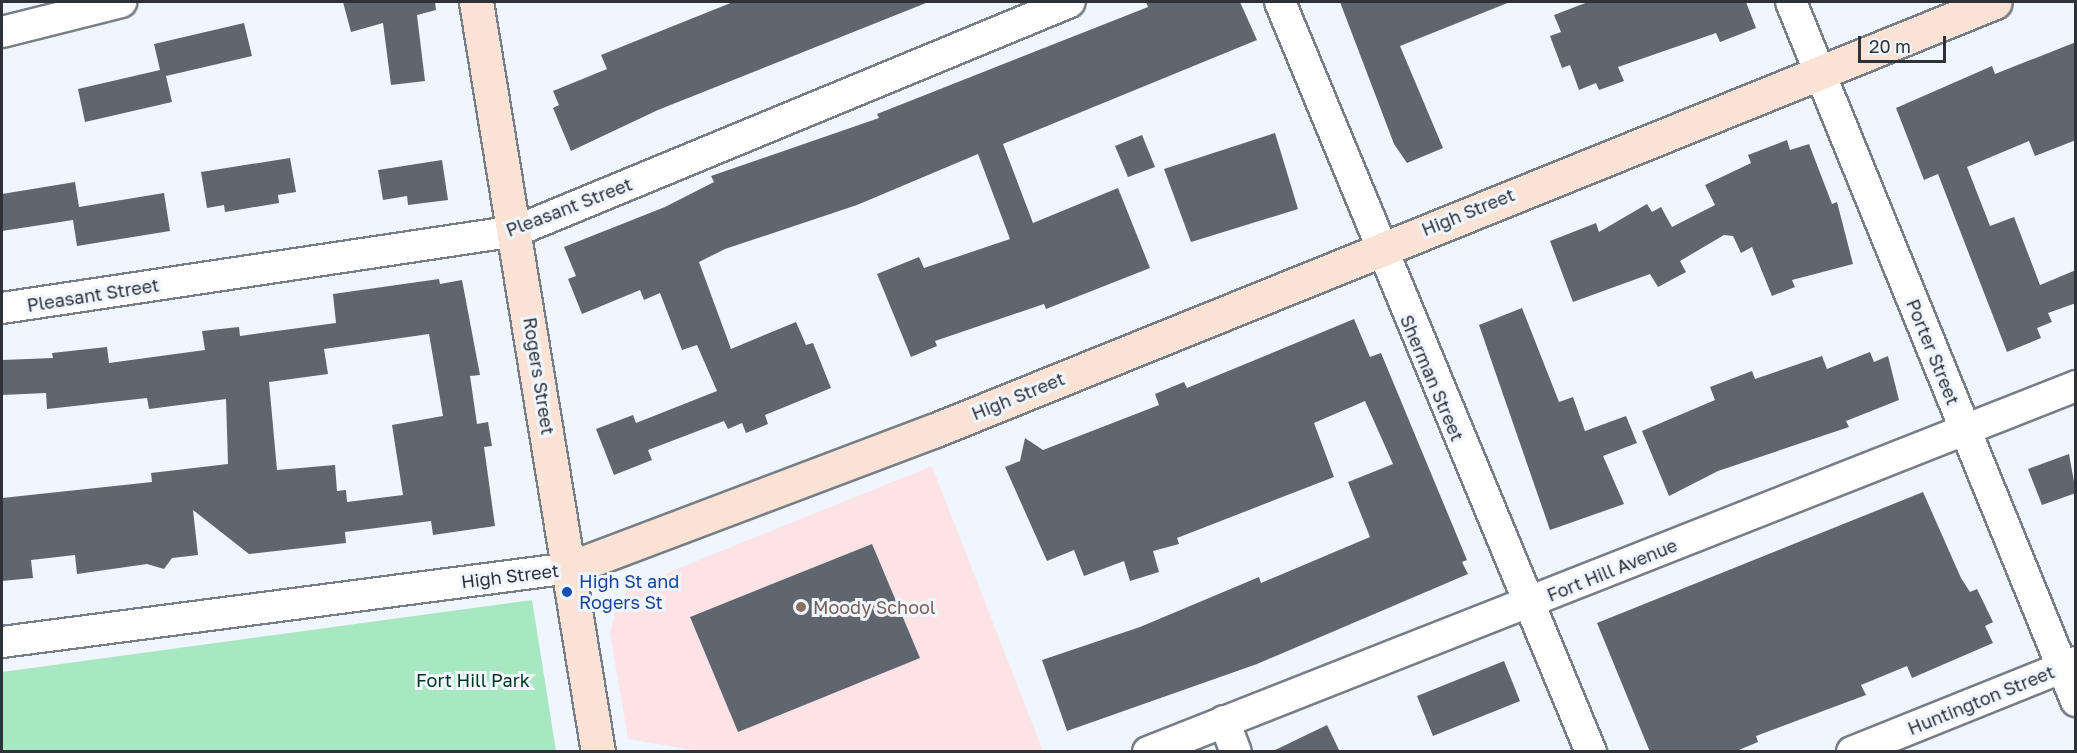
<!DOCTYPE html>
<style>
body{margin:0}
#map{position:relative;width:2077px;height:753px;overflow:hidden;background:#eff6fe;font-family:"Golos Text",sans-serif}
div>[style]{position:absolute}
.education>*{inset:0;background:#fee3e6}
.green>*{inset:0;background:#a7e8c3}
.building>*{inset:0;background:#5f666f}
.roads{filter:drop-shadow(2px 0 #777e88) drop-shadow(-2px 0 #777e88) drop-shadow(0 2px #777e88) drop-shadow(0 -2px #777e88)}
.street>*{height:30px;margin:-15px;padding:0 15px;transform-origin:15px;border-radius:15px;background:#fff}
.secondary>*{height:33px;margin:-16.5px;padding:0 16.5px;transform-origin:16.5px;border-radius:16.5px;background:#fae3d4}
.dots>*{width:16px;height:16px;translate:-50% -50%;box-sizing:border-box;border:3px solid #eff6fe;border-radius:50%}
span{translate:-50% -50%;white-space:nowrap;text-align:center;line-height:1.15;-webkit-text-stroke:6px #eff6fe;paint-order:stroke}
.street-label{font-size:18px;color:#2e3135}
.transit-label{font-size:18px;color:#164399}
.left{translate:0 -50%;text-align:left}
.education-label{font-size:18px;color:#785e54}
.park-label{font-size:18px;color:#00351d}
.frame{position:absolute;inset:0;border:3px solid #2e3135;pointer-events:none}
.scale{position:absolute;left:1858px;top:36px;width:88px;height:27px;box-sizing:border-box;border:3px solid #2e3135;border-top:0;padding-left:8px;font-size:18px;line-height:21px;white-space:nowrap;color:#2e3135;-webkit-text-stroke:4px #eff6fe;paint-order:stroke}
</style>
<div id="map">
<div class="education">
<i style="clip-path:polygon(932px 466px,1043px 751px,704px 752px,628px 739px,610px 633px,618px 600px,632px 587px)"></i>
</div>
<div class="green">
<i style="clip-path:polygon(532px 600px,556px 751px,2px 751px,2px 672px)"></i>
</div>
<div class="building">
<i style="clip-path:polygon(343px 2px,435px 2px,436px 10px,417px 15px,425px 81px,391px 85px,383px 23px,351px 32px)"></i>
<i style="clip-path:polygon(733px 2px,926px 3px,658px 110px,571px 151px,553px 108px,559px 105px,553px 91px,607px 69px,601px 55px)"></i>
<i style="clip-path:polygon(1146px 2px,1240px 2px,1257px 40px,1003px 144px,1033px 223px,1118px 188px,1150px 268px,1046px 309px,1044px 304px,935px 341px,937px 346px,911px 357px,877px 274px,919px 257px,924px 268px,1010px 239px,978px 154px,857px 205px,725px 249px,699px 262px,731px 349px,796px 322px,806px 345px,813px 343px,831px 388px,765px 415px,768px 424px,746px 433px,742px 423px,728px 429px,724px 421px,648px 450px,652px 460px,614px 475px,596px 429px,633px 415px,636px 423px,717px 391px,697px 345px,682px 350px,660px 293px,644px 300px,640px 290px,582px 314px,568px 279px,576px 276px,564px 247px,665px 207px,714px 182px,711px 176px,879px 118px,877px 114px,1148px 7px)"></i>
<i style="clip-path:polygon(1340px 2px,1510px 2px,1400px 46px,1443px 148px,1407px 163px,1394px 144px)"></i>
<i style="clip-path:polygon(1588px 2px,1746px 2px,1756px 28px,1720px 42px,1716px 33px,1618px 67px,1624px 81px,1599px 90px,1596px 83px,1579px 90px,1570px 65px,1562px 68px,1550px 36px,1561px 32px,1554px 15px)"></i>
<i style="clip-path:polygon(244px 23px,252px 56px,166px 76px,172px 102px,85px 122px,78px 89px,160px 70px,154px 44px)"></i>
<i style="clip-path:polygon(2076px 42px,2076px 140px,2035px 156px,2029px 141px,1967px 167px,1990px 226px,2014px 217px,2040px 285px,2076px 270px,2076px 303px,2048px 313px,2052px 322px,2037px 328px,2041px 338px,2007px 352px,1938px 174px,1924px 180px,1896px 108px,1992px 66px,1995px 74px)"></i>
<i style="clip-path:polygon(1275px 133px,1298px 209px,1191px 242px,1164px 169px)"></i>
<i style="clip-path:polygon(1142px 135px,1155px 167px,1128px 177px,1115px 146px)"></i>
<i style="clip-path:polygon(1787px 140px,1790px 150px,1809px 144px,1832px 204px,1837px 202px,1853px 264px,1792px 280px,1795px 287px,1772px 296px,1752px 247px,1741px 253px,1733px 236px,1724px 235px,1680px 261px,1686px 272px,1658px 287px,1650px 274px,1573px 302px,1550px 241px,1596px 223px,1599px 232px,1647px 204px,1652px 212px,1661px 207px,1672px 227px,1715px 205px,1705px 185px,1751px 163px,1748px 155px)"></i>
<i style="clip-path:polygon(290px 158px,296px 192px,278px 195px,279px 203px,225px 212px,224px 205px,207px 208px,201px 172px)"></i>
<i style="clip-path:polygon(442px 160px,448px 200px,408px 205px,407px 196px,383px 200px,378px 170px)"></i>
<i style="clip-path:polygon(75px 182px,79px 207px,164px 193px,170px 231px,77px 246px,73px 220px,2px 231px,2px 194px)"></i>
<i style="clip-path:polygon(evenodd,439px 279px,440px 284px,462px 280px,480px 375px,470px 376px,477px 424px,488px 422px,492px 446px,484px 447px,495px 526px,433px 535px,431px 521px,345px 532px,346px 543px,249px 554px,193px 510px,198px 555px,172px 558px,164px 569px,147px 564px,77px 574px,75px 555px,31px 560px,33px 578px,2px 581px,2px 498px,152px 482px,151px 473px,228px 464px,226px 399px,149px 409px,147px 398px,47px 409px,46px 393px,2px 395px,2px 360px,53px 358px,52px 353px,107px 347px,109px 363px,205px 350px,202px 331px,239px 327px,240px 336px,336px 323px,333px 294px,439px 279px,429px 334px,443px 416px,392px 425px,403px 495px,347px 502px,346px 490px,337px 491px,335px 465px,277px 470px,269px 382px,328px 374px,324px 349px,429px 334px)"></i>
<i style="clip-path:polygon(1522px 308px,1559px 402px,1573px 397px,1585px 431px,1626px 416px,1637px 443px,1603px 456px,1624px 504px,1550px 530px,1479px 325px)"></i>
<i style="clip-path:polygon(1354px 319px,1370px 357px,1381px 353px,1467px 560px,1462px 562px,1468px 574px,1257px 664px,1067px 731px,1042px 660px,1140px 627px,1259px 577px,1261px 583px,1370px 537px,1348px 482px,1393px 464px,1365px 401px,1314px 423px,1334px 477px,1177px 538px,1179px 544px,1153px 551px,1159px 572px,1130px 581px,1124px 561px,1084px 576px,1074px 550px,1047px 561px,1005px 467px,1020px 461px,1025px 438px,1043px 450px,1159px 405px,1155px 394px,1184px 382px,1187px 388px)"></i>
<i style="clip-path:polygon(1870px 352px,1874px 362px,1888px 356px,1899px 400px,1846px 421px,1849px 427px,1718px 471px,1669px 496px,1642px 431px,1715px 400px,1710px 387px,1752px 371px,1755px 379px,1822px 356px,1827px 369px)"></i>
<i style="clip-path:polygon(2069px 454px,2076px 493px,2042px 505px,2028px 469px)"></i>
<i style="clip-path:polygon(1923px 492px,1961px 578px,1970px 592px,1977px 589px,1993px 622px,1985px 626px,1993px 643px,1912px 678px,1907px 666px,1861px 685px,1866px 695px,1756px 736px,1758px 742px,1734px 752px,1650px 752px,1597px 623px)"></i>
<i style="clip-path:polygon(872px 544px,920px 658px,738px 732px,690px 617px)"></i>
<i style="clip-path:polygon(1504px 661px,1520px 701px,1433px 736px,1417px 696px)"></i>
<i style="clip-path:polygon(1327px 725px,1340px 752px,1271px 752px)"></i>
</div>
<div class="roads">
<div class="street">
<i style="left:1280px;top:2px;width:812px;rotate:67.48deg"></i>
<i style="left:1791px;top:2px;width:755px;rotate:67.82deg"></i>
<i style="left:2px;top:32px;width:123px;rotate:-14.1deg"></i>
<i style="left:2px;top:308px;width:520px;rotate:-8.52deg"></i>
<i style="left:516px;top:231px;width:599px;rotate:-22.46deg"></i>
<i style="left:2px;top:642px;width:573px;rotate:-7.42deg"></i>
<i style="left:1224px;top:721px;width:33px;rotate:69deg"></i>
<i style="left:1148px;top:752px;width:998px;rotate:-21.52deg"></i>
<i style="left:1852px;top:752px;width:241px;rotate:-21.9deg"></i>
</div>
<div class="secondary">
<i style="left:476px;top:2px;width:760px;rotate:80.76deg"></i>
<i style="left:570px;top:568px;width:388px;rotate:-20.7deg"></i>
<i style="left:933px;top:431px;width:1145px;rotate:-22deg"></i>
</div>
</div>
<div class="dots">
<i style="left:567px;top:592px;background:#1a4fb4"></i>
<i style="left:801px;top:607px;background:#8d6e63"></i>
</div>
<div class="street-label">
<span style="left:569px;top:207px;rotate:-21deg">Pleasant Street</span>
<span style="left:1468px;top:212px;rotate:-22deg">High Street</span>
<span style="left:93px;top:295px;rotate:-9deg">Pleasant Street</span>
<span style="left:1933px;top:352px;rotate:68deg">Porter Street</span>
<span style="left:539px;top:376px;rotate:81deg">Rogers Street</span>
<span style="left:1432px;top:378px;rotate:67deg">Sherman Street</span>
<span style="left:1018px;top:396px;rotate:-22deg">High Street</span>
<span style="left:1612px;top:570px;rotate:-22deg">Fort Hill Avenue</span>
<span style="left:510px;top:576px;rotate:-7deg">High Street</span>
<span style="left:1981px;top:700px;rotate:-22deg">Huntington Street</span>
</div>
<div class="transit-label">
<span class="left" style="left:579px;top:592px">High St and<br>Rogers St</span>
</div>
<div class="education-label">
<span class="left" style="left:813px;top:607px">Moody School</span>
</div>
<div class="park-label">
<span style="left:473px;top:680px">Fort Hill Park</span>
</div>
<div class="frame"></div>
<div class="scale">20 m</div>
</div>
